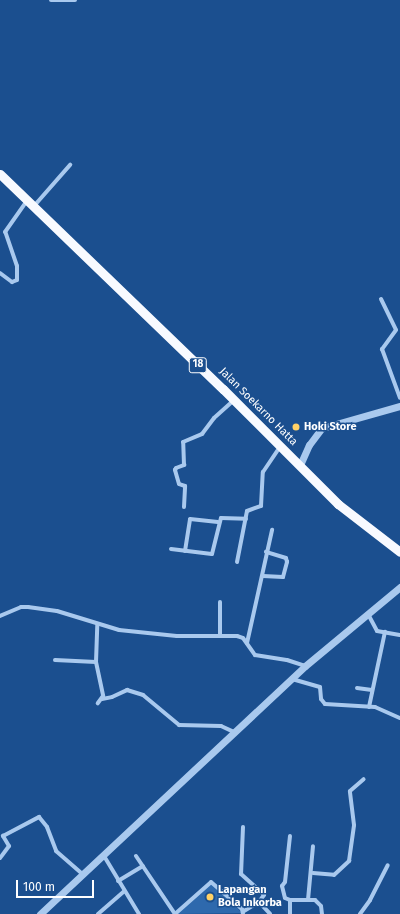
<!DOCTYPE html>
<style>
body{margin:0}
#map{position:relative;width:400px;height:914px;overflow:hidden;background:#1b4f8f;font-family:"Fira Sans",sans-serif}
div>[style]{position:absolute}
.green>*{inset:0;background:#2e69ad}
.minor>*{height:4px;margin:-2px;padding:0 2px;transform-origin:2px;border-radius:2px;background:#a9c9ee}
.tertiary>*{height:7px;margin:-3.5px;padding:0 3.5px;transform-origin:3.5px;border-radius:3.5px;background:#a9c9ee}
.trunk>*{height:9px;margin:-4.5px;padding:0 4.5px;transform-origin:4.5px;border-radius:4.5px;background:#f8faff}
.dots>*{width:11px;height:11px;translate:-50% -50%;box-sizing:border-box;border:2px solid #1b4f8f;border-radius:50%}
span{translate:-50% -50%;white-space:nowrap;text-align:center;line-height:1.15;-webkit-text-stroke:3px #1b4f8f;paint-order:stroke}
.shield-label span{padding:1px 3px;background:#1b4f8f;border:1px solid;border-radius:3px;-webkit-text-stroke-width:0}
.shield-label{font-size:10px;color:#fff;font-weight:700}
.street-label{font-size:11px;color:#fff}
.poi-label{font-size:11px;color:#fff;font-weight:700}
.left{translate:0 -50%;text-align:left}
.scale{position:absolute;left:16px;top:880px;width:78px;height:18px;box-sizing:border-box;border:2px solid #fff;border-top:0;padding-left:5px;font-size:12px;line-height:14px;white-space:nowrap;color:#fff;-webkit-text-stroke:3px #1b4f8f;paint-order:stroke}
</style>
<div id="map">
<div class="green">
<i style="clip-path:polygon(211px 881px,242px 913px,176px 914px)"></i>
</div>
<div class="minor">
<i style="left:51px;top:0;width:24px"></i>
<i style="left:34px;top:206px;width:55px;rotate:-48.7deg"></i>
<i style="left:0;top:273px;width:15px;rotate:37deg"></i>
<i style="left:12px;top:282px;width:5px;rotate:-22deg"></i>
<i style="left:17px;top:280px;width:14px;rotate:-90deg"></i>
<i style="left:17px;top:266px;width:36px;rotate:-109deg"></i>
<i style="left:5px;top:232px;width:39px;rotate:-55deg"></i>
<i style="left:381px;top:299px;width:34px;rotate:64deg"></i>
<i style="left:396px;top:330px;width:24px;rotate:126deg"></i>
<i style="left:382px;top:349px;width:52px;rotate:69.8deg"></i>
<i style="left:184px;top:507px;width:21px;rotate:-87deg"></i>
<i style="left:185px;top:486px;width:6px;rotate:-162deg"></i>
<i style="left:179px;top:484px;width:15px;rotate:-106deg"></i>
<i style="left:175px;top:470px;width:2px;rotate:-63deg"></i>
<i style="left:176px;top:468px;width:9px;rotate:-21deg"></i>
<i style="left:184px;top:465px;width:23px;rotate:-92deg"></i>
<i style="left:183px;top:442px;width:21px;rotate:-23deg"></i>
<i style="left:202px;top:434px;width:20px;rotate:-53deg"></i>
<i style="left:214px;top:418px;width:27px;rotate:-42deg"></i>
<i style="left:171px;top:549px;width:41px;rotate:7deg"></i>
<i style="left:212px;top:554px;width:37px;rotate:-76deg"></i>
<i style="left:221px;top:518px;width:25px;rotate:2deg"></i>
<i style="left:185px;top:551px;width:32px;rotate:-81deg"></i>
<i style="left:190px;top:519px;width:28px;rotate:6deg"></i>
<i style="left:237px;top:562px;width:52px;rotate:-78.9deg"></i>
<i style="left:247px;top:511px;width:15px;rotate:-20deg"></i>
<i style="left:261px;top:506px;width:34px;rotate:-87deg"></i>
<i style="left:263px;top:472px;width:30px;rotate:-56deg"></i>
<i style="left:263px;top:576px;width:20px;rotate:3deg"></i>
<i style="left:283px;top:577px;width:16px;rotate:-75deg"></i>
<i style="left:287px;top:562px;width:4px;rotate:-104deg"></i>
<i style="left:286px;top:558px;width:21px;rotate:-163deg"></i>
<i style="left:368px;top:614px;width:19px;rotate:62deg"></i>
<i style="left:377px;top:631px;width:23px;rotate:10deg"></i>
<i style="left:0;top:616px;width:23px;rotate:-23deg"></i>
<i style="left:21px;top:607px;width:7px"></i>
<i style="left:28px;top:607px;width:29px;rotate:8deg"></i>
<i style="left:57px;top:611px;width:65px;rotate:17deg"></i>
<i style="left:119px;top:630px;width:58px;rotate:5.9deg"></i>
<i style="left:177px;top:636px;width:60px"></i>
<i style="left:237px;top:636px;width:6px;rotate:18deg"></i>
<i style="left:243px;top:638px;width:21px;rotate:55deg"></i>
<i style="left:255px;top:655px;width:32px;rotate:9deg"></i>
<i style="left:287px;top:660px;width:19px;rotate:18deg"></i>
<i style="left:220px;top:635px;width:33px;rotate:-90deg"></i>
<i style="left:247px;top:643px;width:116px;rotate:-77.5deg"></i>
<i style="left:55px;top:660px;width:41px;rotate:2.8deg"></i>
<i style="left:96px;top:662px;width:38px;rotate:-88deg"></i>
<i style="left:96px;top:662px;width:35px;rotate:78deg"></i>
<i style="left:103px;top:696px;width:9px;rotate:126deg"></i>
<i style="left:292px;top:679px;width:29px;rotate:16deg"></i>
<i style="left:320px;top:687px;width:12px;rotate:85deg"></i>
<i style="left:321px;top:699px;width:6px;rotate:51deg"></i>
<i style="left:325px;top:704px;width:50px;rotate:3.4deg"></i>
<i style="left:375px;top:707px;width:27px;rotate:24deg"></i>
<i style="left:357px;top:688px;width:15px;rotate:8deg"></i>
<i style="left:102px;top:699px;width:10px;rotate:-11deg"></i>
<i style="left:112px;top:697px;width:17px;rotate:-25deg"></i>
<i style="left:127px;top:690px;width:17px;rotate:17deg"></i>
<i style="left:143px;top:695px;width:47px;rotate:39.8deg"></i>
<i style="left:179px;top:725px;width:42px;rotate:1.4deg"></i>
<i style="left:221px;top:726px;width:14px;rotate:25deg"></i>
<i style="left:369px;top:707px;width:77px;rotate:-78deg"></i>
<i style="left:243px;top:827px;width:47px;rotate:92.4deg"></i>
<i style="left:241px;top:874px;width:31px;rotate:42deg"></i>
<i style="left:264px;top:895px;width:9px;rotate:126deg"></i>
<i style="left:290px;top:836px;width:46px;rotate:96.2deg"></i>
<i style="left:285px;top:882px;width:5px;rotate:127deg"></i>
<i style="left:282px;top:886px;width:12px;rotate:76deg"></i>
<i style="left:285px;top:898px;width:5px;rotate:22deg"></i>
<i style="left:290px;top:900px;width:25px"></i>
<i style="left:315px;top:900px;width:8px;rotate:45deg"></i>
<i style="left:321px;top:906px;width:8px;rotate:83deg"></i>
<i style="left:104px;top:856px;width:68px;rotate:58.9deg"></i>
<i style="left:136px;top:856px;width:70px;rotate:56.1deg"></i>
<i style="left:0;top:858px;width:15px;rotate:-53deg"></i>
<i style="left:9px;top:846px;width:12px;rotate:-121deg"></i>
<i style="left:3px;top:836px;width:41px;rotate:-27.8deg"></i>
<i style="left:39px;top:817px;width:13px;rotate:51deg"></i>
<i style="left:47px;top:827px;width:26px;rotate:69deg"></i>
<i style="left:56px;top:851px;width:35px;rotate:41deg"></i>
<i style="left:313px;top:873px;width:21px;rotate:5deg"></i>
<i style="left:334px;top:875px;width:21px;rotate:-43deg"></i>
<i style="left:349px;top:861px;width:36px;rotate:-82deg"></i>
<i style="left:354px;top:825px;width:34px;rotate:-97deg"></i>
<i style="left:350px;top:791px;width:18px;rotate:-41deg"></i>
<i style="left:118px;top:881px;width:29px;rotate:-31deg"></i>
<i style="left:308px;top:900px;width:54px;rotate:-84.7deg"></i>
<i style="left:244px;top:911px;width:17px;rotate:-31deg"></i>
<i style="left:259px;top:902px;width:16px;rotate:47deg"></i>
<i style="left:98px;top:914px;width:35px;rotate:-41deg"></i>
<i style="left:175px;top:914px;width:48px;rotate:-41.6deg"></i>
<i style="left:211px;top:882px;width:41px;rotate:41.1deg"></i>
<i style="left:242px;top:909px;width:5px;rotate:79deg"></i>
<i style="left:290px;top:914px;width:14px;rotate:-90deg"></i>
<i style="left:360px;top:914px;width:17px;rotate:-54deg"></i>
<i style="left:370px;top:900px;width:39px;rotate:-63deg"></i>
</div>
<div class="tertiary">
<i style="left:300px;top:465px;width:22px;rotate:-66deg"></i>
<i style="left:309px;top:445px;width:21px;rotate:-53deg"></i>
<i style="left:322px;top:428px;width:81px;rotate:-15.8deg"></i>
<i style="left:40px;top:914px;width:363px;rotate:-43.1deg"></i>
<i style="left:305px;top:666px;width:124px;rotate:-39.7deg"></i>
</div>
<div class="trunk">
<i style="left:0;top:174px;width:310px;rotate:44deg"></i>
<i style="left:223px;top:389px;width:163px;rotate:45deg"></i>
<i style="left:338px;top:504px;width:78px;rotate:37.7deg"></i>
</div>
<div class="dots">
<i style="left:296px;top:427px;background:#ffd166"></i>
<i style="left:210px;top:897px;background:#ffd166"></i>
</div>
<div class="shield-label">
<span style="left:198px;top:365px">18</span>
</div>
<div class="street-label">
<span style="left:258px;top:407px;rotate:45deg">Jalan Soekarno Hatta</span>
</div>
<div class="poi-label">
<span class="left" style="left:304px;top:427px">Hoki Store</span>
<span class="left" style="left:218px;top:897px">Lapangan<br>Bola Inkorba</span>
</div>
<div class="scale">100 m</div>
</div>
